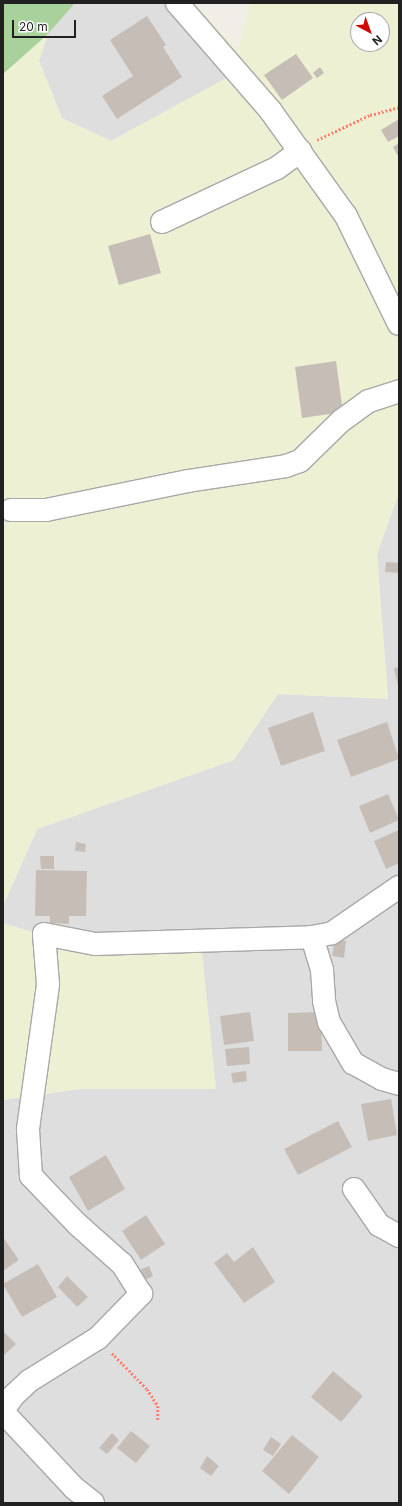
<!DOCTYPE html>
<style>
body{margin:0}
#map{position:relative;width:402px;height:1506px;overflow:hidden;background:#f1eee7;font-family:Inter,sans-serif}
div>[style]{position:absolute}
.residential>*{inset:0;background:#dfdede}
.farmland>*{inset:0;background:#edf0d3}
.forest>*{inset:0;background:#a9d19b}
.building>*{inset:0;background:#c6beb6}
.path>*{height:2.5px;margin-top:-1.25px;transform-origin:0;background:repeating-linear-gradient(90deg,#fd816d 0 2px,transparent 0 4px)}
.roads{filter:drop-shadow(1px 0 #a8a8a8) drop-shadow(-1px 0 #a8a8a8) drop-shadow(0 1px #a8a8a8) drop-shadow(0 -1px #a8a8a8)}
.minor>*{height:22px;margin:-11px;padding:0 11px;transform-origin:11px;border-radius:11px;background:#fff}
span{translate:-50% -50%;white-space:nowrap;text-align:center;line-height:1.15;-webkit-text-stroke:4px #fff;paint-order:stroke}
.frame{position:absolute;inset:0;border:4px solid #212121;pointer-events:none}
.north{position:absolute;left:350px;top:12px;width:40px;height:40px;box-sizing:border-box;background:#fff;border:1px solid #a6a6a6;border-radius:50%;rotate:139deg;font-size:11px;font-weight:700;line-height:16px;text-align:center;color:#212121}
.north::after{content:'';display:block;margin:auto;width:14px;height:18px;background:#d10800;clip-path:polygon(50% 0,100% 100%,50% 72%,0 100%)}
.scale{position:absolute;left:12px;top:20px;width:64px;height:18px;box-sizing:border-box;border:2px solid #212121;border-top:0;padding-left:5px;font-size:12px;line-height:14px;white-space:nowrap;color:#212121;-webkit-text-stroke:3px #fff;paint-order:stroke}
</style>
<div id="map">
<div class="residential">
<i style="clip-path:polygon(75px 3px,170px 3px,234px 74px,111px 141px,62px 118px,39px 61px,48px 34px)"></i>
<i style="clip-path:polygon(399px 493px,399px 1503px,3px 1503px,3px 1100px,80px 1089px,201px 941px,108px 956px,3px 923px,3px 906px,37px 829px,234px 760px,278px 694px,388px 699px,377px 554px)"></i>
</div>
<div class="farmland">
<i style="clip-path:polygon(evenodd,170px 3px,195px 3px,238px 51px,250px 3px,399px 3px,399px 493px,377px 554px,388px 699px,278px 694px,234px 760px,37px 829px,3px 906px,3px 74px,48px 34px,39px 61px,62px 118px,111px 141px,234px 74px,170px 3px,358px 20px,382px 20px,382px 44px,358px 44px,358px 20px)"></i>
<i style="clip-path:polygon(3px 923px,108px 956px,201px 941px,216px 1089px,80px 1089px,3px 1100px)"></i>
</div>
<div class="forest">
<i style="clip-path:polygon(3px 3px,75px 3px,48px 34px,3px 74px)"></i>
</div>
<div class="building">
<i style="clip-path:polygon(147px 16px,166px 45px,163px 47px,182px 77px,117px 119px,102px 96px,133px 76px,110px 40px)"></i>
<i style="clip-path:polygon(296px 54px,313px 78px,282px 100px,264px 75px)"></i>
<i style="clip-path:polygon(320px 67px,324px 73px,317px 78px,313px 73px)"></i>
<i style="clip-path:polygon(399px 119px,399px 136px,388px 142px,381px 130px)"></i>
<i style="clip-path:polygon(399px 143px,399px 158px,393px 147px)"></i>
<i style="clip-path:polygon(150px 234px,161px 273px,119px 285px,108px 246px)"></i>
<i style="clip-path:polygon(336px 361px,343px 412px,302px 418px,295px 367px)"></i>
<i style="clip-path:polygon(386px 562px,399px 563px,399px 573px,385px 572px)"></i>
<i style="clip-path:polygon(399px 667px,399px 686px,398px 686px,394px 668px)"></i>
<i style="clip-path:polygon(313px 712px,325px 751px,281px 766px,268px 728px)"></i>
<i style="clip-path:polygon(387px 722px,399px 759px,351px 777px,337px 740px)"></i>
<i style="clip-path:polygon(388px 794px,399px 820px,370px 833px,359px 806px)"></i>
<i style="clip-path:polygon(399px 830px,399px 863px,386px 869px,374px 841px)"></i>
<i style="clip-path:polygon(76px 842px,86px 844px,85px 852px,75px 851px)"></i>
<i style="clip-path:polygon(40px 856px,54px 856px,54px 869px,41px 869px)"></i>
<i style="clip-path:polygon(36px 870px,87px 871px,86px 916px,69px 916px,69px 924px,50px 923px,50px 916px,35px 916px)"></i>
<i style="clip-path:polygon(335px 939px,346px 941px,344px 958px,332px 956px)"></i>
<i style="clip-path:polygon(250px 1012px,254px 1041px,224px 1045px,220px 1016px)"></i>
<i style="clip-path:polygon(321px 1012px,322px 1051px,288px 1051px,288px 1013px)"></i>
<i style="clip-path:polygon(249px 1047px,250px 1064px,227px 1066px,225px 1049px)"></i>
<i style="clip-path:polygon(246px 1071px,247px 1081px,233px 1083px,231px 1073px)"></i>
<i style="clip-path:polygon(391px 1099px,397px 1135px,368px 1141px,361px 1104px)"></i>
<i style="clip-path:polygon(338px 1121px,352px 1147px,298px 1175px,284px 1149px)"></i>
<i style="clip-path:polygon(106px 1155px,125px 1189px,88px 1211px,69px 1177px)"></i>
<i style="clip-path:polygon(146px 1215px,165px 1244px,141px 1260px,122px 1231px)"></i>
<i style="clip-path:polygon(3px 1237px,19px 1260px,3px 1271px)"></i>
<i style="clip-path:polygon(253px 1247px,275px 1282px,244px 1303px,214px 1263px,227px 1253px,234px 1262px)"></i>
<i style="clip-path:polygon(38px 1264px,57px 1297px,22px 1317px,3px 1284px)"></i>
<i style="clip-path:polygon(149px 1266px,153px 1276px,143px 1281px,139px 1270px)"></i>
<i style="clip-path:polygon(67px 1276px,88px 1297px,77px 1307px,58px 1287px)"></i>
<i style="clip-path:polygon(3px 1331px,16px 1344px,3px 1356px)"></i>
<i style="clip-path:polygon(333px 1371px,363px 1396px,341px 1422px,311px 1397px)"></i>
<i style="clip-path:polygon(131px 1431px,150px 1446px,136px 1463px,117px 1448px)"></i>
<i style="clip-path:polygon(112px 1433px,119px 1440px,107px 1454px,99px 1448px)"></i>
<i style="clip-path:polygon(292px 1435px,319px 1457px,289px 1494px,262px 1471px)"></i>
<i style="clip-path:polygon(271px 1437px,281px 1444px,273px 1456px,263px 1450px)"></i>
<i style="clip-path:polygon(207px 1456px,219px 1466px,211px 1476px,200px 1468px)"></i>
</div>
<div class="path">
<i style="left:317px;top:140px;width:59px;rotate:-25.3deg"></i>
<i style="left:370px;top:115px;width:30px;rotate:-15deg"></i>
<i style="left:112px;top:1353px;width:50px;rotate:45.8deg"></i>
<i style="left:147px;top:1389px;width:20px;rotate:57deg"></i>
<i style="left:158px;top:1406px;width:14px;rotate:90deg"></i>
</div>
<div class="roads">
<div class="minor">
<i style="left:177px;top:3px;width:142px;rotate:49deg"></i>
<i style="left:270px;top:110px;width:130px;rotate:54.4deg"></i>
<i style="left:346px;top:216px;width:120px;rotate:63.9deg"></i>
<i style="left:162px;top:222px;width:127px;rotate:-25.2deg"></i>
<i style="left:277px;top:168px;width:29px;rotate:-36deg"></i>
<i style="left:11px;top:510px;width:35px"></i>
<i style="left:46px;top:510px;width:145px;rotate:-11.5deg"></i>
<i style="left:188px;top:481px;width:99px;rotate:-8.7deg"></i>
<i style="left:286px;top:466px;width:15px;rotate:-20deg"></i>
<i style="left:300px;top:461px;width:57px;rotate:-44.3deg"></i>
<i style="left:341px;top:421px;width:34px;rotate:-36deg"></i>
<i style="left:369px;top:401px;width:32px;rotate:-18deg"></i>
<i style="left:312px;top:937px;width:34px;rotate:73deg"></i>
<i style="left:322px;top:970px;width:31px;rotate:86deg"></i>
<i style="left:324px;top:1001px;width:22px;rotate:77deg"></i>
<i style="left:329px;top:1022px;width:48px;rotate:59.7deg"></i>
<i style="left:353px;top:1063px;width:33px;rotate:29deg"></i>
<i style="left:382px;top:1079px;width:18px;rotate:16deg"></i>
<i style="left:354px;top:1189px;width:44px;rotate:55.2deg"></i>
<i style="left:379px;top:1225px;width:23px;rotate:29deg"></i>
<i style="left:3px;top:1410px;width:17px;rotate:-54deg"></i>
<i style="left:13px;top:1396px;width:22px;rotate:-43deg"></i>
<i style="left:29px;top:1381px;width:81px;rotate:-31.9deg"></i>
<i style="left:98px;top:1338px;width:62px;rotate:-45.7deg"></i>
<i style="left:141px;top:1294px;width:36px;rotate:-122deg"></i>
<i style="left:122px;top:1264px;width:59px;rotate:-138.4deg"></i>
<i style="left:78px;top:1225px;width:68px;rotate:-133.8deg"></i>
<i style="left:31px;top:1176px;width:47px;rotate:-93.7deg"></i>
<i style="left:28px;top:1129px;width:146px;rotate:-82.1deg"></i>
<i style="left:48px;top:984px;width:50px;rotate:-94.6deg"></i>
<i style="left:44px;top:934px;width:52px;rotate:11.1deg"></i>
<i style="left:95px;top:944px;width:217px;rotate:-1.8deg"></i>
<i style="left:312px;top:937px;width:20px;rotate:-11deg"></i>
<i style="left:332px;top:933px;width:81px;rotate:-34.5deg"></i>
<i style="left:3px;top:1412px;width:104px;rotate:46.9deg"></i>
<i style="left:74px;top:1488px;width:24px;rotate:38deg"></i>
</div>
</div>
<div class="frame"></div>
<div class="north">N</div>
<div class="scale">20 m</div>
</div>
